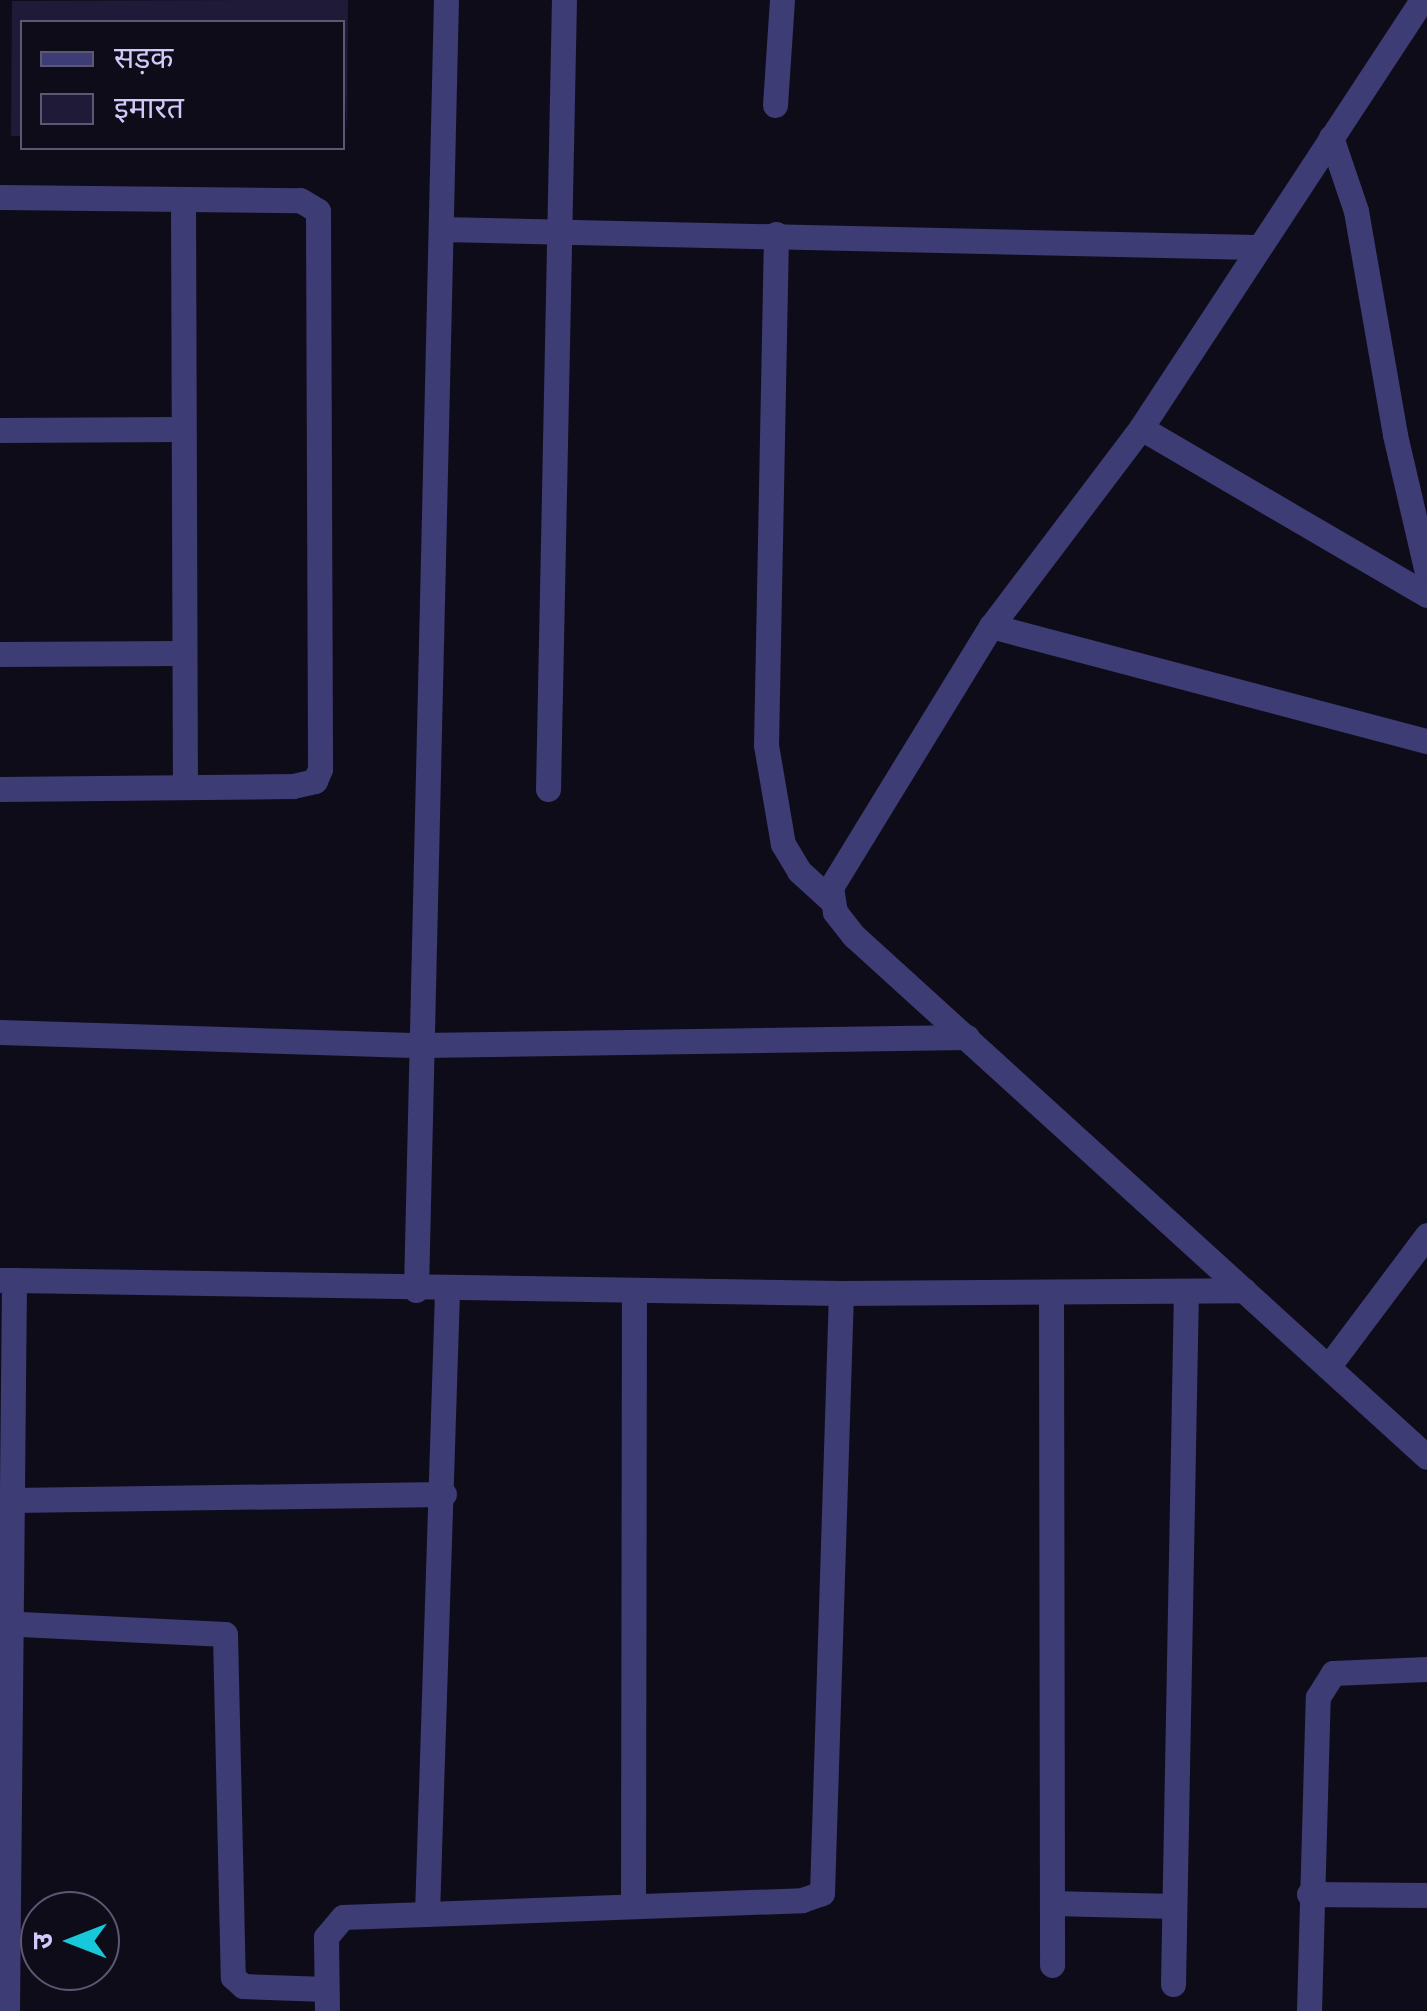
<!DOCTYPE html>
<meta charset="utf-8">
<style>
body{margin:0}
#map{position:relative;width:1427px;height:2011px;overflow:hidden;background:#0f0c1a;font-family:Inter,"Noto Sans Devanagari",sans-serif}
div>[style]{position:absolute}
.building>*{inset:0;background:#201a39}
.minor>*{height:25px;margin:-12.5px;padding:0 12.5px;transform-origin:12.5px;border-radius:12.5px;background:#3e3c74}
span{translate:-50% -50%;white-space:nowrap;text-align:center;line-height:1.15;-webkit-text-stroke:8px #0f0c1a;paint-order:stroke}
.legend{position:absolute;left:20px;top:20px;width:325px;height:130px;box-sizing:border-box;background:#0f0c1a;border:2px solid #5c5874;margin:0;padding:12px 18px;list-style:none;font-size:30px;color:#d0cafa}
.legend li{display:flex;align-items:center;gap:20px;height:50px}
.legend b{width:50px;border:2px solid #5c5874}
.north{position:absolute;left:20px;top:1891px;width:100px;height:100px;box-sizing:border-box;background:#0f0c1a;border:2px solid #5c5874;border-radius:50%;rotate:270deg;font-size:28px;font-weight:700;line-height:40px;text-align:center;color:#d0cafa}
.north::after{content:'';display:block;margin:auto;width:35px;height:45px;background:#16c8da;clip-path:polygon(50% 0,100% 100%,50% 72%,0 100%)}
</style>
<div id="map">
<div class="building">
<i style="clip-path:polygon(258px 0,348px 0,347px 139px,342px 22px,22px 22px,22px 136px,11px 136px,12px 1px)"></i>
</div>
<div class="minor">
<i style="left:1422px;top:0;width:512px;rotate:123.29deg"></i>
<i style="left:1141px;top:428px;width:248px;rotate:127.1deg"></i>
<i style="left:991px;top:626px;width:306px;rotate:121.5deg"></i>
<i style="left:831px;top:887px;width:25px;rotate:81deg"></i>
<i style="left:835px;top:912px;width:31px;rotate:52deg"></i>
<i style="left:854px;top:936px;width:774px;rotate:42.28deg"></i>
<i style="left:775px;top:105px;width:105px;rotate:-86.2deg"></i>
<i style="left:1331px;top:137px;width:78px;rotate:71.3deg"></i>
<i style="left:1356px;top:211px;width:227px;rotate:80.1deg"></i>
<i style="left:1395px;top:435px;width:141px;rotate:76.9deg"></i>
<i style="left:0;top:197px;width:300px;rotate:0.6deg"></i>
<i style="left:300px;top:200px;width:21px;rotate:31deg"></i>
<i style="left:318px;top:211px;width:558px;rotate:89.79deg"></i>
<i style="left:320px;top:769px;width:13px;rotate:113deg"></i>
<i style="left:315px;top:781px;width:23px;rotate:167deg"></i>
<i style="left:293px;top:786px;width:293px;rotate:179.4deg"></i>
<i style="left:183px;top:199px;width:588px;rotate:89.81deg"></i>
<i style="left:441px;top:229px;width:814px;rotate:1.27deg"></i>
<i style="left:776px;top:234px;width:511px;rotate:91.12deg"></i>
<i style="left:766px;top:745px;width:100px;rotate:80.3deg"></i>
<i style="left:783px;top:844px;width:31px;rotate:59deg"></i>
<i style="left:799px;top:871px;width:45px;rotate:42.3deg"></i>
<i style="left:1141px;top:428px;width:331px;rotate:30.3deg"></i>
<i style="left:0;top:430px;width:181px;rotate:-0.3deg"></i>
<i style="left:991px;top:626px;width:451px;rotate:14.8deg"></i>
<i style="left:0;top:654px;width:180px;rotate:-0.3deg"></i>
<i style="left:548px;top:789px;width:789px;rotate:-88.84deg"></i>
<i style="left:0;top:1032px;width:420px;rotate:1.8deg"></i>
<i style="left:420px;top:1045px;width:547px;rotate:-0.84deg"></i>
<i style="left:0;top:1280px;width:14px"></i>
<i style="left:14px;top:1280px;width:731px;rotate:90.55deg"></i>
<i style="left:14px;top:1280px;width:827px;rotate:0.9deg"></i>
<i style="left:841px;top:1293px;width:403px;rotate:-0.4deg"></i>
<i style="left:416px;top:1290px;width:1290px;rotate:-88.67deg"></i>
<i style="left:1051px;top:1292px;width:673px;rotate:89.91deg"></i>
<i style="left:1328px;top:1367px;width:165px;rotate:-53.1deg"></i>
<i style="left:12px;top:1500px;width:432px;rotate:-0.8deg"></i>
<i style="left:0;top:1623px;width:225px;rotate:2.8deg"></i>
<i style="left:225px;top:1634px;width:343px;rotate:88.7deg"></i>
<i style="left:233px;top:1977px;width:13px;rotate:42deg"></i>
<i style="left:243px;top:1986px;width:83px;rotate:2.1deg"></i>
<i style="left:1309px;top:1894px;width:118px;rotate:0.5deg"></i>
<i style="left:1052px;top:1903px;width:122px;rotate:1.4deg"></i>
<i style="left:633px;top:1905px;width:615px;rotate:-89.91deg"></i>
<i style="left:427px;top:1914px;width:624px;rotate:-88.16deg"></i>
<i style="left:1173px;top:1984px;width:693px;rotate:-88.93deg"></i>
<i style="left:327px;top:2011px;width:74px;rotate:-90.8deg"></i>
<i style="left:326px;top:1937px;width:26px;rotate:-50deg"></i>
<i style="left:343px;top:1917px;width:459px;rotate:-2.1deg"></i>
<i style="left:802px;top:1900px;width:21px;rotate:-19deg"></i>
<i style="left:822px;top:1893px;width:600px;rotate:-88.19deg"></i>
<i style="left:1309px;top:2011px;width:314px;rotate:-88.4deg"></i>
<i style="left:1318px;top:1697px;width:28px;rotate:-58deg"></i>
<i style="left:1333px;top:1673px;width:94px;rotate:-2.4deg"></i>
</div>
<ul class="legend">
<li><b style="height:12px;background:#3e3c74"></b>सड़क</li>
<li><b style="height:28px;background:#201a39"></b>इमारत</li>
</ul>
<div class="north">उ</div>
</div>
